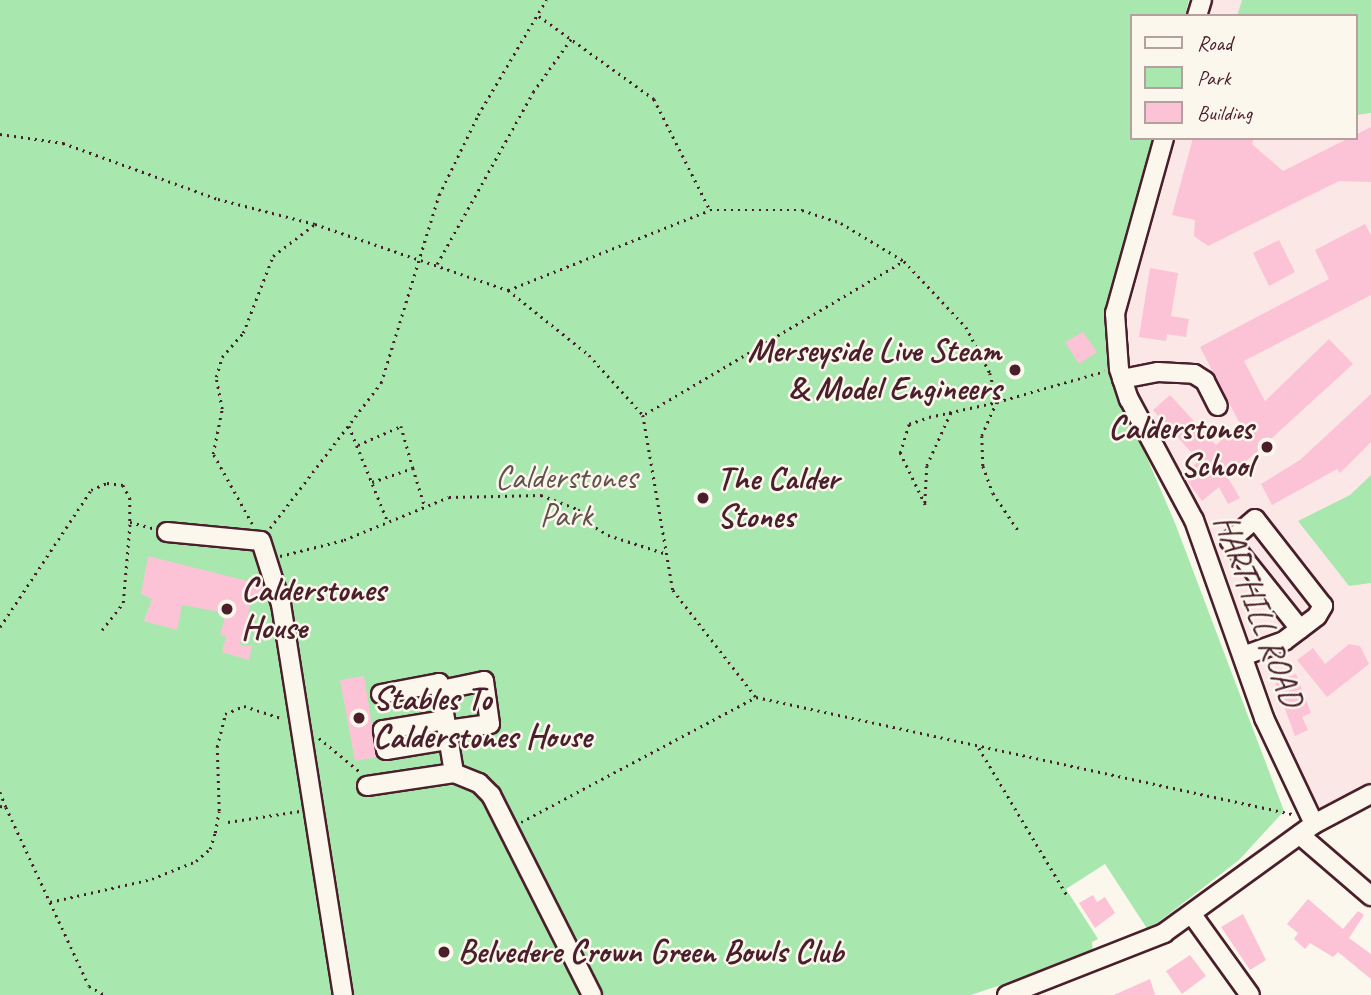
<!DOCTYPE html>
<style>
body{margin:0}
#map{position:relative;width:1371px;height:995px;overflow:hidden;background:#fbf7ec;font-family:Caveat,sans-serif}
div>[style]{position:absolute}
.built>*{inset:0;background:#fbe7e6}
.green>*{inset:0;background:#a8e8af}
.building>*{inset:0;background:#fcc3d7}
.path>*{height:2.5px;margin-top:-1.25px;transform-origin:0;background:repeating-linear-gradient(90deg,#4a1f2b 0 2px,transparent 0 7px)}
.roads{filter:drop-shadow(2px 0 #4a1f2b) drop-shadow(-2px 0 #4a1f2b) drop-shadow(0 2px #4a1f2b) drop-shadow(0 -2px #4a1f2b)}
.minor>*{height:18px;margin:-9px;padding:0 9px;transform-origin:9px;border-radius:9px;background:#fbf7ec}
.dots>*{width:19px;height:19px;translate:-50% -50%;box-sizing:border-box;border:4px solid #fbf7ec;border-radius:50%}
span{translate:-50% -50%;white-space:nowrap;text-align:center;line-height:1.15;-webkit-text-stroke:5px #fbf7ec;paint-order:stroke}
.poi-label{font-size:33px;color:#4a1f2b;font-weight:700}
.right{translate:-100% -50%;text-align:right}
.left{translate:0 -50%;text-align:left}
.park-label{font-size:33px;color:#62514c}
.street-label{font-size:33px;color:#4a1f2b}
.legend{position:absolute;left:1130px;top:14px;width:228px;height:126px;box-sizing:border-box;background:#fbf7ec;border:2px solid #b4a19f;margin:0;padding:9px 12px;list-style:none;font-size:21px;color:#4a1f2b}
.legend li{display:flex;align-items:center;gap:14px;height:35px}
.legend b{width:35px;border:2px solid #b4a19f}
</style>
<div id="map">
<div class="built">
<i style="clip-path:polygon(1210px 0,1371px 0,1371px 792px,1316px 817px,1202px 523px,1122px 370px,1121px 319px,1171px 138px,1355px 138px,1355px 16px,1206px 16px)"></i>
</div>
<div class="green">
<i style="clip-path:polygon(0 0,1189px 0,1185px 16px,1131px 16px,1131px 138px,1157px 138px,1109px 309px,1123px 402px,1175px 523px,1284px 811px,1239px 860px,1148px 930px,1105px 864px,1066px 889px,1098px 939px,1092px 942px,1093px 954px,971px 995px,0 995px)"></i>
<i style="clip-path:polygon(1242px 0,1371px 0,1371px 113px,1355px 115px,1355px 16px,1237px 16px)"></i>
<i style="clip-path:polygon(1371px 475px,1371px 583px,1349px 586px,1298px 521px,1350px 495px)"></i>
</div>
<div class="building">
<i style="clip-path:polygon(1371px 127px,1371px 182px,1339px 181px,1208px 246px,1194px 236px,1195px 220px,1172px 215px,1193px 138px,1254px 138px,1252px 144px,1283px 171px)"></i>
<i style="clip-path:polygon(1365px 224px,1371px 235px,1371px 295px,1244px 361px,1265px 401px,1329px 339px,1353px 364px,1228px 478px,1240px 498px,1228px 504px,1219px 487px,1202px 501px,1183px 475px,1199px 461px,1153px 410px,1170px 395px,1216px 445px,1240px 424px,1200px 347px,1329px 279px,1315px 250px)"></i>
<i style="clip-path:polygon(1279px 240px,1295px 272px,1269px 286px,1253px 253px)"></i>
<i style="clip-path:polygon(1150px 268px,1178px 273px,1171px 316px,1189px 319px,1186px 337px,1167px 334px,1166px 341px,1139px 337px)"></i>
<i style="clip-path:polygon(1083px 332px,1097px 352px,1079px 364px,1065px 342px)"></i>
<i style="clip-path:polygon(1371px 394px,1371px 442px,1340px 473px,1337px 469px,1272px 505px,1261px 484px,1300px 460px)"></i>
<i style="clip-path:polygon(148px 556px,263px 585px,264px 599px,253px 596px,240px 645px,252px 646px,249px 660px,222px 652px,226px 636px,220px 635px,226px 613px,182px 605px,177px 630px,144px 621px,152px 599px,141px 594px)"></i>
<i style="clip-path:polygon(1349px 644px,1360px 646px,1369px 664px,1327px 697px,1297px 660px,1313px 648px,1325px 664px)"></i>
<i style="clip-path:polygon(1296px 674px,1311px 713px,1302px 717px,1308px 730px,1295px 736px,1275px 682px)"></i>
<i style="clip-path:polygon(364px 676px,377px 757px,355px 761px,340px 680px)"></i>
<i style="clip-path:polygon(1093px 895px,1097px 902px,1105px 897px,1115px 913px,1095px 928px,1079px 903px)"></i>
<i style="clip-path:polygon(1308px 899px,1343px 929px,1358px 911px,1364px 915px,1349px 938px,1371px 954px,1371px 979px,1338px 952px,1333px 957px,1310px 943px,1305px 949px,1294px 939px,1298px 933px,1287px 924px)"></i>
<i style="clip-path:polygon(1243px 914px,1266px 960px,1250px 970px,1221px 927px)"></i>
<i style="clip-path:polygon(1190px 955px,1206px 976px,1182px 994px,1166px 971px)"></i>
<i style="clip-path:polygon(1150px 979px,1155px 995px,1114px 995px)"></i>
</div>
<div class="path">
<i style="left:539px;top:16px;width:142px;rotate:35.8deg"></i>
<i style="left:654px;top:99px;width:124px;rotate:63.2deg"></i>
<i style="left:710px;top:210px;width:92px"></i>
<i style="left:802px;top:210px;width:41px;rotate:18.4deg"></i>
<i style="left:841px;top:223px;width:74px;rotate:31.1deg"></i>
<i style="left:904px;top:261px;width:91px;rotate:46.8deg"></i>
<i style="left:966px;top:327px;width:52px;rotate:62.4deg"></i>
<i style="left:990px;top:373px;width:30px;rotate:76deg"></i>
<i style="left:997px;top:402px;width:112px;rotate:-16deg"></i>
<i style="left:0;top:134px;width:64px;rotate:8.1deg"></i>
<i style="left:63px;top:143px;width:165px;rotate:19.9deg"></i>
<i style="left:218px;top:199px;width:100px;rotate:14.5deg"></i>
<i style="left:315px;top:224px;width:204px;rotate:18.9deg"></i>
<i style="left:508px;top:290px;width:104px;rotate:38.7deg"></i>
<i style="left:589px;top:355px;width:81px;rotate:48deg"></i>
<i style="left:643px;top:415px;width:178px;rotate:80.3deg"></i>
<i style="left:673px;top:590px;width:135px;rotate:52.2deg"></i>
<i style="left:756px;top:697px;width:549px;rotate:12.31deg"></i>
<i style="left:437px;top:264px;width:197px;rotate:-60.8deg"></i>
<i style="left:533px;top:92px;width:65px;rotate:-54.4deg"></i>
<i style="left:508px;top:290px;width:217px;rotate:-21.6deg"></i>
<i style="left:997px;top:402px;width:37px;rotate:114deg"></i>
<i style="left:982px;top:436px;width:30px;rotate:88deg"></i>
<i style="left:983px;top:466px;width:29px;rotate:70deg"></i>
<i style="left:993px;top:493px;width:45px;rotate:56deg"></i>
<i style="left:951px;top:413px;width:58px;rotate:114.4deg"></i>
<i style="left:927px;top:466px;width:39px;rotate:93deg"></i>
<i style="left:925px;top:505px;width:58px;rotate:-115.7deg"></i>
<i style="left:900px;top:453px;width:30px;rotate:-73deg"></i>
<i style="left:909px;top:424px;width:21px;rotate:-19deg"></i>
<i style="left:929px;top:417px;width:70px;rotate:-12.4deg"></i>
<i style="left:645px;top:414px;width:301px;rotate:-30.6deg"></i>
<i style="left:349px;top:426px;width:104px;rotate:67.9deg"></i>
<i style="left:358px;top:445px;width:47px;rotate:-23.8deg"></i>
<i style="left:401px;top:426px;width:44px;rotate:74.1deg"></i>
<i style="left:372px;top:482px;width:43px;rotate:-18.9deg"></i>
<i style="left:413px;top:468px;width:41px;rotate:72.9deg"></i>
<i style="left:252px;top:524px;width:80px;rotate:-119.1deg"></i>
<i style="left:213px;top:454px;width:46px;rotate:-78.7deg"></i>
<i style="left:222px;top:409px;width:33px;rotate:-101deg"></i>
<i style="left:216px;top:377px;width:21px;rotate:-73deg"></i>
<i style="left:222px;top:357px;width:32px;rotate:-49deg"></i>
<i style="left:243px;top:333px;width:83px;rotate:-68.7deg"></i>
<i style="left:273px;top:256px;width:53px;rotate:-37.3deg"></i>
<i style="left:270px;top:528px;width:183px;rotate:-52.6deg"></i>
<i style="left:381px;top:383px;width:197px;rotate:-72.9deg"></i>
<i style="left:439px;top:195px;width:89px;rotate:-64deg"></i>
<i style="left:478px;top:115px;width:134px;rotate:-59.4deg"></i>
<i style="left:280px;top:556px;width:66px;rotate:-14deg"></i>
<i style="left:344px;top:540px;width:113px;rotate:-22.3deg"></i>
<i style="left:449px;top:497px;width:92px;rotate:-1.2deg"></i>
<i style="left:541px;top:495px;width:40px;rotate:21deg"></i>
<i style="left:578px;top:509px;width:19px;rotate:51deg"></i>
<i style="left:590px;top:524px;width:21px;rotate:31deg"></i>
<i style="left:608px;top:535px;width:62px;rotate:17.9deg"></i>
<i style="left:0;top:627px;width:164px;rotate:-56.4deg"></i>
<i style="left:91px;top:490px;width:17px;rotate:-24deg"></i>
<i style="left:107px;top:483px;width:16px;rotate:7deg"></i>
<i style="left:123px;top:485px;width:15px;rotate:62deg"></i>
<i style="left:130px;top:498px;width:24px;rotate:90deg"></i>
<i style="left:130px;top:522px;width:24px;rotate:15deg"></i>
<i style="left:102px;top:630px;width:34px;rotate:-52deg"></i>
<i style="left:123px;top:603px;width:81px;rotate:-85.1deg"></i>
<i style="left:319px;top:738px;width:52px;rotate:39.5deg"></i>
<i style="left:979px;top:748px;width:171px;rotate:59.1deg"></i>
<i style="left:0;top:792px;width:16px;rotate:68deg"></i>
<i style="left:0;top:806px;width:6px;rotate:9deg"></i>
<i style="left:6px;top:807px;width:197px;rotate:65.1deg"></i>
<i style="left:89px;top:986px;width:18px;rotate:29deg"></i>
<i style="left:228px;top:822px;width:73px;rotate:-8.7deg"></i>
<i style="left:521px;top:822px;width:266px;rotate:-28deg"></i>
<i style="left:50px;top:902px;width:105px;rotate:-12.7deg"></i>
<i style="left:152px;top:879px;width:48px;rotate:-22.2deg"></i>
<i style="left:196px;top:861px;width:18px;rotate:-41deg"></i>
<i style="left:210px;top:849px;width:17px;rotate:-73deg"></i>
<i style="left:215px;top:833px;width:22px;rotate:-80deg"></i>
<i style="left:219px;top:811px;width:64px;rotate:-91.8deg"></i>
<i style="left:217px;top:747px;width:34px;rotate:-76deg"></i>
<i style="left:225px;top:714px;width:21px;rotate:-23deg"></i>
<i style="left:244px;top:706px;width:40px;rotate:18deg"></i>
</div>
<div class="roads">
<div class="minor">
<i style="left:1197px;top:16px;width:17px;rotate:-73deg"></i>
<i style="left:1164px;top:138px;width:182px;rotate:105.6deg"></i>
<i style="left:1115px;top:313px;width:56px;rotate:85.9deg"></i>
<i style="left:1119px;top:369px;width:32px;rotate:72deg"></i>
<i style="left:1129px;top:399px;width:137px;rotate:61.8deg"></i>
<i style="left:1194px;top:520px;width:210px;rotate:70.5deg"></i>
<i style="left:1264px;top:718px;width:117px;rotate:64.7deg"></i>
<i style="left:1122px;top:379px;width:37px;rotate:-11deg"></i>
<i style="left:1158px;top:372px;width:36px;rotate:3deg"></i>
<i style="left:1194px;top:374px;width:13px;rotate:32deg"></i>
<i style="left:1205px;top:381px;width:28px;rotate:63deg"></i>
<i style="left:167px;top:532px;width:94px;rotate:5.5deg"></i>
<i style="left:261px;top:541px;width:66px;rotate:72.4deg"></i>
<i style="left:281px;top:604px;width:396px;rotate:81deg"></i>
<i style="left:1243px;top:656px;width:44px;rotate:-20.1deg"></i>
<i style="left:1284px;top:641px;width:20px;rotate:-37deg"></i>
<i style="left:1300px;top:629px;width:21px;rotate:-37deg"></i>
<i style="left:1317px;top:616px;width:12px;rotate:-59deg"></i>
<i style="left:1323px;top:606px;width:110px;rotate:-128deg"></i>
<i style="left:1255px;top:519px;width:33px;rotate:139deg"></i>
<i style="left:1230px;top:541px;width:112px;rotate:51.5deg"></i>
<i style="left:441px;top:690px;width:44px;rotate:-11.8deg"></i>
<i style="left:484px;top:681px;width:43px;rotate:82.1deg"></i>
<i style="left:490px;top:724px;width:43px;rotate:172.1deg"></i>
<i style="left:381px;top:694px;width:59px;rotate:-10.7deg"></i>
<i style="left:439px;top:683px;width:91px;rotate:80.5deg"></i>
<i style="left:445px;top:720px;width:63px;rotate:170.8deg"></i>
<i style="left:383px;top:730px;width:20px;rotate:81deg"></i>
<i style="left:386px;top:750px;width:63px;rotate:-9.2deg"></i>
<i style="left:367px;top:786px;width:88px;rotate:-8.5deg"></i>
<i style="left:454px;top:773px;width:27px;rotate:22deg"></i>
<i style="left:479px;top:783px;width:17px;rotate:45deg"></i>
<i style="left:491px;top:795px;width:224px;rotate:63.2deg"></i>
<i style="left:1300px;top:835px;width:94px;rotate:40.7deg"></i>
<i style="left:1193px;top:916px;width:97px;rotate:54.2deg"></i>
<i style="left:1007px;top:995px;width:169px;rotate:-21.5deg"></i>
<i style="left:1164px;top:933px;width:185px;rotate:-36deg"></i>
<i style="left:1314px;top:824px;width:64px;rotate:-27.8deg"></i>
</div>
</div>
<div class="dots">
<i style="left:1015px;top:370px;background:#4a1f2b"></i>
<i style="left:1267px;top:447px;background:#4a1f2b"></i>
<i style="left:703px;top:498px;background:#4a1f2b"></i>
<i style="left:227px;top:609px;background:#4a1f2b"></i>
<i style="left:359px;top:718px;background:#4a1f2b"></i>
<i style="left:444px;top:952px;background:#4a1f2b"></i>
</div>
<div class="poi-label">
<span class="right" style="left:1001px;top:370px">Merseyside Live Steam<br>&amp; Model Engineers</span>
<span class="right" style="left:1253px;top:447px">Calderstones<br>School</span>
<span class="left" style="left:717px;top:498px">The Calder<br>Stones</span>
<span class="left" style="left:241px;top:609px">Calderstones<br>House</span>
<span class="left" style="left:373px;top:718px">Stables To<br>Calderstones House</span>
<span class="left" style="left:458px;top:952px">Belvedere Crown Green Bowls Club</span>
</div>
<div class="park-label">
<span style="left:566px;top:497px">Calderstones<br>Park</span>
</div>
<div class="street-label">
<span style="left:1258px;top:611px;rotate:70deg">HARTHILL ROAD</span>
</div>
<ul class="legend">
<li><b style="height:9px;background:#fbf7ec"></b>Road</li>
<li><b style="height:19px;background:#a8e8af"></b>Park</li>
<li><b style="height:19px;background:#fcc3d7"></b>Building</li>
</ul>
</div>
